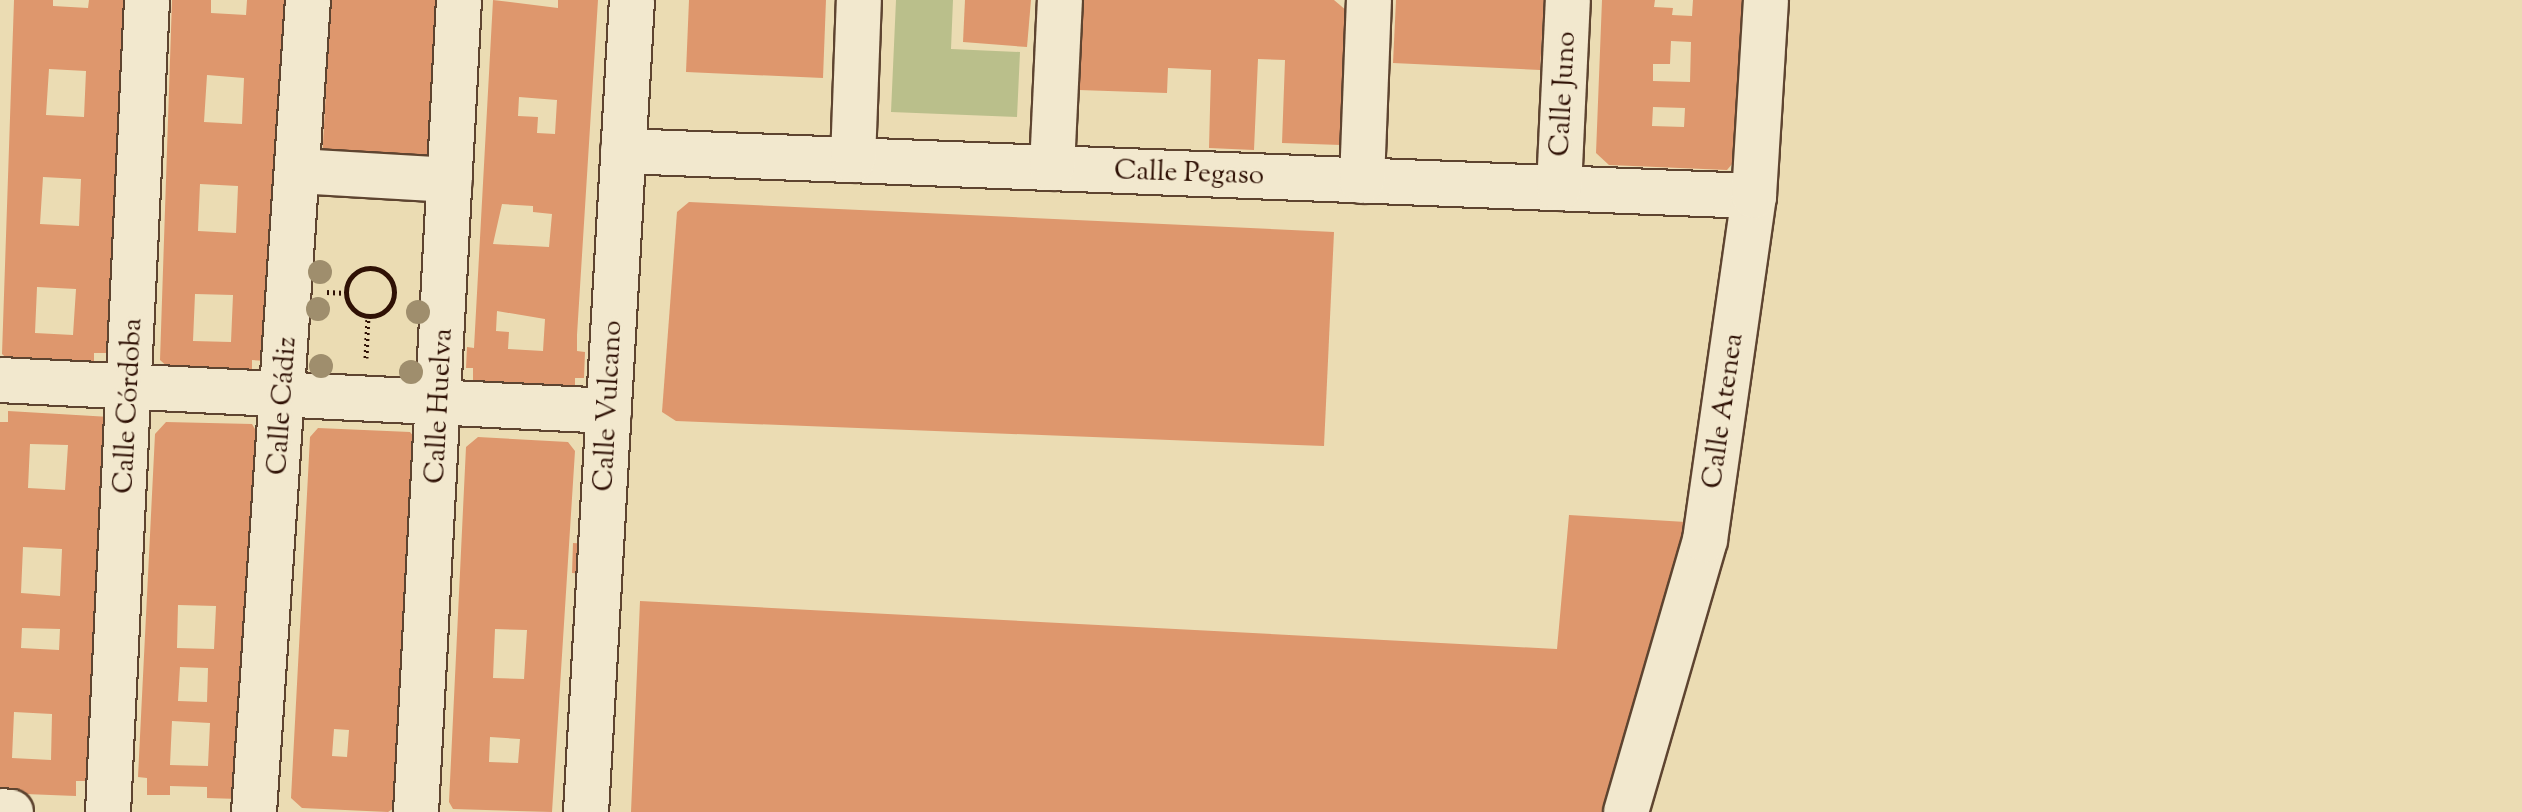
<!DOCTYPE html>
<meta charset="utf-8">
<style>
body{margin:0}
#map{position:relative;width:2522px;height:812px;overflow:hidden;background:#ebdcb3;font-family:"Sorts Mill Goudy",serif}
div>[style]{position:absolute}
.green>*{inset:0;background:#babf8b}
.building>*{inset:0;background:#de976d}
.path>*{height:5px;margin-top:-2.5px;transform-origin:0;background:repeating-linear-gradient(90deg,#2f1105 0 2px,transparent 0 6px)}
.path>.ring{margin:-2.5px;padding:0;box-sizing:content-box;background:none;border:5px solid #2f1105;border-radius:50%}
.roads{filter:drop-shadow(2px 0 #5e4430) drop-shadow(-2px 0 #5e4430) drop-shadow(0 2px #5e4430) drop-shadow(0 -2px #5e4430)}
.minor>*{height:44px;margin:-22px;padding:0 22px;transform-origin:22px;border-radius:22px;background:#f2e8ce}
.trees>*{width:24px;height:24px;margin:-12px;border-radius:50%;background:#9f8e6d}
span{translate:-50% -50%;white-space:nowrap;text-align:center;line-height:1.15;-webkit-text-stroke:6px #f2e8ce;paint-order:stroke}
.street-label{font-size:28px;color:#2f1105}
</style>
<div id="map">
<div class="green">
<i style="clip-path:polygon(896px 0,953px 0,951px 49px,1020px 52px,1017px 117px,891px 112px)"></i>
</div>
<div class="building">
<i style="clip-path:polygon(evenodd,14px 0,53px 0,53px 6px,88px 8px,89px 0,129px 0,110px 353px,94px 353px,94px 368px,12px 363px,2px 354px,14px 0,49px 69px,86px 71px,84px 117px,46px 115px,49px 69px,14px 0,43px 177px,81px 179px,79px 226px,40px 224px,43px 177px,14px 0,37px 287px,76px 289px,73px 335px,35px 333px,37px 287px)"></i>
<i style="clip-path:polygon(evenodd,172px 0,211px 0,211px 13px,246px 15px,247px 0,287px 0,267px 361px,252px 360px,252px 374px,170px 369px,160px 360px,172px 0,207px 75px,244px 78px,242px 124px,204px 122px,207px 75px,172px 0,200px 184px,238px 186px,236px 233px,198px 231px,200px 184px,172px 0,195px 294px,233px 295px,231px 342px,193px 341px,195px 294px)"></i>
<i style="clip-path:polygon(331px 0,442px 0,432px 166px,322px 161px)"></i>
<i style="clip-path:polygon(evenodd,493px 0,558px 8px,558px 0,598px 0,577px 335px,577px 351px,585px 352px,584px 378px,575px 378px,575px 388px,473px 383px,473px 368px,466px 368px,467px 347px,474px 348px,493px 0,519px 97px,557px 100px,555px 134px,537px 133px,538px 117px,518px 116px,519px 97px,493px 0,502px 204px,533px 206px,533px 212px,552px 214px,549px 247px,493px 244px,502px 204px,493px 0,497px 311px,545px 319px,543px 351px,508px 349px,509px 332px,496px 331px,497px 311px)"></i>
<i style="clip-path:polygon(689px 0,826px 0,823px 78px,686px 72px)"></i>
<i style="clip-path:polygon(965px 0,1031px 0,1027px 47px,963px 42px)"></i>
<i style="clip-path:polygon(1082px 0,1334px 0,1347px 11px,1341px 145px,1282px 143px,1285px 60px,1258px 59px,1254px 150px,1209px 148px,1211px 70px,1168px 68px,1167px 93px,1079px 90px)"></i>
<i style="clip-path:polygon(1396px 0,1544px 0,1540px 70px,1393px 63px)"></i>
<i style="clip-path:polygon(evenodd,1602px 0,1655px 0,1654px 7px,1673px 8px,1672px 15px,1692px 16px,1693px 0,1744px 0,1738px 157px,1727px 170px,1609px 165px,1596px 153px,1602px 0,1671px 41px,1691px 42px,1690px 82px,1653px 81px,1653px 64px,1670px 64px,1671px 41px,1602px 0,1653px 107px,1685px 108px,1684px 127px,1652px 126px,1653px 107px)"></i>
<i style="clip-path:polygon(689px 202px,1334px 232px,1324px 446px,676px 421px,662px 412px,677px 212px)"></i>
<i style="clip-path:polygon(evenodd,8px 411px,110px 417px,92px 781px,76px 781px,76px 796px,0 793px,0 422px,8px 422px,8px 411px,30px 444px,68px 445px,65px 490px,28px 488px,30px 444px,8px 411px,23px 547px,62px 549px,60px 596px,21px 593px,23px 547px,8px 411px,22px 628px,60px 629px,59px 650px,21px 648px,22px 628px,8px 411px,14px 712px,52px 714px,51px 760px,12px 758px,14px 712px)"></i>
<i style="clip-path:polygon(evenodd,166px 422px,252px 424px,259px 436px,239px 799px,207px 798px,207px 787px,170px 786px,170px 795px,147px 795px,147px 778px,138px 777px,155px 434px,166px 422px,178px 605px,216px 606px,214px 649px,177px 648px,178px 605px,166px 422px,180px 667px,208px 668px,207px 702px,178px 701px,180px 667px,166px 422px,172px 721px,210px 723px,208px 766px,170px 765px,172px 721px)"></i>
<i style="clip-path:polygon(evenodd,318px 428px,410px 432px,420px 444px,399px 805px,388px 812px,302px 808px,291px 798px,310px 437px,318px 428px,334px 729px,349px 730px,347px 757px,332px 756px,334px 729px)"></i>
<i style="clip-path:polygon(evenodd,478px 437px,568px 442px,575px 451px,552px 812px,453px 809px,449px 802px,466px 447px,478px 437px,495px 629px,527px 630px,524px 679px,493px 678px,495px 629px,478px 437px,490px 737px,520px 739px,518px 763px,489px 762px,490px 737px)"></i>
<i style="clip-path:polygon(1569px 515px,1686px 522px,1602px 812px,631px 812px,640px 601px,1557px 649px)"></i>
<i style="clip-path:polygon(573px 543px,590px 544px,589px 574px,572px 573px)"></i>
</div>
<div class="path">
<i class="ring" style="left:346px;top:268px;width:43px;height:43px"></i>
<i style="left:327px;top:292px;width:20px;rotate:3deg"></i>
<i style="left:366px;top:358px;width:43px;rotate:-87.3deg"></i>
</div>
<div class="roads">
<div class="minor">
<i style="left:623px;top:151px;width:1132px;rotate:2.28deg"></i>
<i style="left:853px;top:160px;width:160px;rotate:-87.9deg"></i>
<i style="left:1052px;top:168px;width:168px;rotate:-87.3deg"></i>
<i style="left:298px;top:171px;width:152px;rotate:3.4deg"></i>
<i style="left:1362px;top:181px;width:181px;rotate:-87.8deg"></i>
<i style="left:1559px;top:188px;width:188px;rotate:-87.3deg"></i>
<i style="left:0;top:380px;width:610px;rotate:2.91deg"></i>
<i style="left:0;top:811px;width:11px;rotate:5deg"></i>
<i style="left:108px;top:812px;width:813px;rotate:-87.25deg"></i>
<i style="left:254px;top:812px;width:814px;rotate:-86.2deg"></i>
<i style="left:416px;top:812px;width:813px;rotate:-86.97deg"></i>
<i style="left:586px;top:812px;width:813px;rotate:-86.76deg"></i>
<i style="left:1626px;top:812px;width:283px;rotate:-73.8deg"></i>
<i style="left:1705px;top:540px;width:347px;rotate:-81.9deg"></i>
<i style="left:1754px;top:196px;width:196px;rotate:-86.5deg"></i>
</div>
</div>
<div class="trees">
<i style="left:320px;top:272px"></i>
<i style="left:318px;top:309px"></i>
<i style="left:418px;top:312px"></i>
<i style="left:321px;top:366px"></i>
<i style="left:411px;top:372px"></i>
</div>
<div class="street-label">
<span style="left:1564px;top:94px;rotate:-87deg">Calle Juno</span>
<span style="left:1189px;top:174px;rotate:2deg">Calle Pegaso</span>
<span style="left:129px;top:406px;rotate:-87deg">Calle Córdoba</span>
<span style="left:283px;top:406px;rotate:-86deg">Calle Cádiz</span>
<span style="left:440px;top:406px;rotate:-87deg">Calle Huelva</span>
<span style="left:609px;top:406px;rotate:-87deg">Calle Vulcano</span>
<span style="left:1724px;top:411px;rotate:-82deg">Calle Atenea</span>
</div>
</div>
